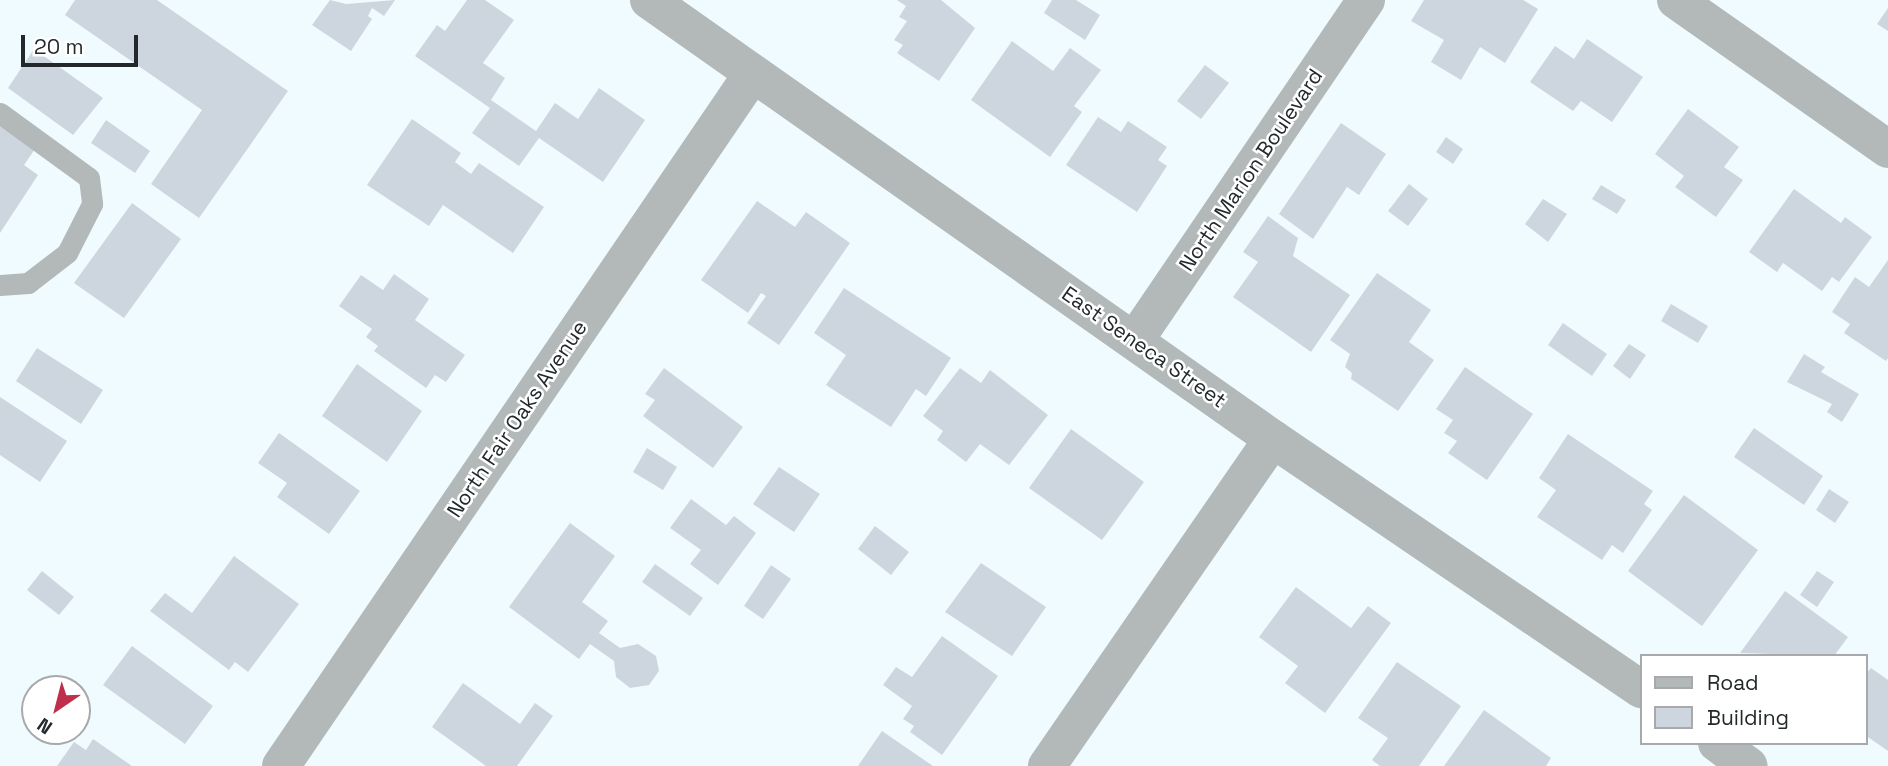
<!DOCTYPE html>
<style>
body{margin:0}
#map{position:relative;width:1888px;height:766px;overflow:hidden;background:#f0fbff;font-family:"Space Grotesk",sans-serif}
div>[style]{position:absolute}
.building>*{inset:0;background:#cdd6df}
.service>*{height:21px;margin:-10.5px;padding:0 10.5px;transform-origin:10.5px;border-radius:10.5px;background:#b2b9b8}
.minor>*{height:38px;margin:-19px;padding:0 19px;transform-origin:19px;border-radius:19px;background:#b2b9b8}
span{translate:-50% -50%;white-space:nowrap;text-align:center;line-height:1.15;-webkit-text-stroke:5px #fff;paint-order:stroke}
.street-label{font-size:21px;color:#23292a}
.legend{position:absolute;left:1640px;top:654px;width:228px;height:91px;box-sizing:border-box;background:#fff;border:2px solid #a7a9aa;margin:0;padding:9px 12px;list-style:none;font-size:21px;color:#23292a}
.legend li{display:flex;align-items:center;gap:14px;height:35px}
.legend b{width:35px;border:2px solid #a7a9aa}
.north{position:absolute;left:21px;top:675px;width:70px;height:70px;box-sizing:border-box;background:#fff;border:2px solid #a7a9aa;border-radius:50%;rotate:215deg;font-size:19px;font-weight:700;line-height:28px;text-align:center;color:#23292a}
.north::after{content:'';display:block;margin:auto;width:24px;height:32px;background:#bf2f4b;clip-path:polygon(50% 0,100% 100%,50% 72%,0 100%)}
.scale{position:absolute;left:21px;top:35px;width:117px;height:32px;box-sizing:border-box;border:4px solid #23292a;border-top:0;padding-left:9px;font-size:21px;line-height:24px;white-space:nowrap;color:#23292a;-webkit-text-stroke:5px #fff;paint-order:stroke}
</style>
<div id="map">
<div class="building">
<i style="clip-path:polygon(75px 0,157px 0,288px 91px,199px 218px,151px 184px,202px 110px,65px 15px)"></i>
<i style="clip-path:polygon(330px 0,346px 4px,395px 0,384px 16px,372px 8px,368px 16px,372px 19px,351px 51px,312px 25px)"></i>
<i style="clip-path:polygon(467px 0,485px 0,514px 20px,483px 63px,505px 78px,491px 100px,536px 131px,555px 103px,578px 119px,599px 88px,645px 120px,603px 182px,539px 138px,519px 166px,472px 133px,490px 108px,415px 56px,437px 25px,445px 31px)"></i>
<i style="clip-path:polygon(897px 0,941px 0,975px 28px,939px 81px,897px 53px,903px 45px,894px 40px,907px 21px,899px 17px,906px 6px)"></i>
<i style="clip-path:polygon(1052px 0,1076px 0,1100px 15px,1085px 40px,1044px 13px)"></i>
<i style="clip-path:polygon(1424px 0,1523px 0,1538px 9px,1505px 63px,1480px 47px,1461px 80px,1431px 62px,1444px 40px,1411px 21px)"></i>
<i style="clip-path:polygon(1888px 8px,1888px 31px,1877px 24px)"></i>
<i style="clip-path:polygon(1587px 39px,1643px 77px,1612px 122px,1581px 101px,1573px 111px,1530px 82px,1555px 46px,1574px 59px)"></i>
<i style="clip-path:polygon(1012px 41px,1053px 71px,1070px 48px,1101px 70px,1074px 106px,1082px 112px,1050px 157px,971px 100px)"></i>
<i style="clip-path:polygon(34px 49px,103px 98px,73px 135px,8px 88px)"></i>
<i style="clip-path:polygon(1205px 65px,1229px 83px,1201px 119px,1177px 101px)"></i>
<i style="clip-path:polygon(1688px 109px,1739px 147px,1724px 167px,1743px 180px,1716px 217px,1675px 187px,1684px 176px,1655px 154px)"></i>
<i style="clip-path:polygon(1098px 117px,1121px 132px,1128px 121px,1167px 147px,1158px 160px,1167px 166px,1137px 212px,1066px 165px)"></i>
<i style="clip-path:polygon(412px 119px,461px 153px,455px 162px,471px 174px,479px 163px,544px 207px,513px 253px,443px 205px,429px 226px,367px 185px)"></i>
<i style="clip-path:polygon(106px 120px,150px 151px,135px 173px,91px 143px)"></i>
<i style="clip-path:polygon(1341px 123px,1386px 154px,1359px 195px,1347px 187px,1313px 239px,1279px 214px)"></i>
<i style="clip-path:polygon(0 126px,35px 149px,24px 165px,38px 175px,0 233px)"></i>
<i style="clip-path:polygon(1446px 137px,1463px 149px,1453px 164px,1436px 152px)"></i>
<i style="clip-path:polygon(1409px 184px,1428px 199px,1408px 226px,1388px 211px)"></i>
<i style="clip-path:polygon(1601px 185px,1626px 200px,1617px 214px,1592px 199px)"></i>
<i style="clip-path:polygon(1794px 189px,1841px 223px,1845px 217px,1872px 237px,1839px 282px,1832px 277px,1822px 291px,1783px 263px,1777px 272px,1749px 252px)"></i>
<i style="clip-path:polygon(1543px 199px,1567px 214px,1548px 242px,1525px 224px)"></i>
<i style="clip-path:polygon(757px 201px,795px 227px,806px 212px,850px 243px,779px 345px,747px 323px,766px 296px,761px 293px,748px 313px,701px 280px)"></i>
<i style="clip-path:polygon(132px 203px,181px 239px,124px 318px,74px 283px)"></i>
<i style="clip-path:polygon(1268px 216px,1298px 238px,1293px 256px,1350px 295px,1311px 352px,1233px 297px,1258px 262px,1243px 252px)"></i>
<i style="clip-path:polygon(1888px 260px,1888px 358px,1886px 361px,1844px 333px,1850px 324px,1832px 312px,1855px 277px,1869px 287px)"></i>
<i style="clip-path:polygon(1377px 273px,1431px 310px,1409px 342px,1434px 360px,1398px 411px,1351px 379px,1352px 373px,1345px 367px,1350px 354px,1330px 340px)"></i>
<i style="clip-path:polygon(394px 274px,429px 299px,415px 320px,465px 355px,446px 382px,435px 375px,426px 388px,374px 351px,378px 346px,366px 337px,372px 329px,339px 306px,361px 275px,383px 290px)"></i>
<i style="clip-path:polygon(844px 288px,951px 358px,926px 396px,916px 389px,891px 427px,826px 385px,846px 355px,814px 333px)"></i>
<i style="clip-path:polygon(1671px 304px,1708px 326px,1698px 343px,1661px 321px)"></i>
<i style="clip-path:polygon(1563px 323px,1607px 354px,1592px 376px,1548px 345px)"></i>
<i style="clip-path:polygon(1629px 344px,1646px 355px,1630px 379px,1613px 366px)"></i>
<i style="clip-path:polygon(37px 348px,103px 390px,81px 424px,16px 381px)"></i>
<i style="clip-path:polygon(1804px 354px,1825px 367px,1821px 372px,1859px 394px,1842px 422px,1827px 412px,1832px 404px,1787px 382px)"></i>
<i style="clip-path:polygon(357px 364px,422px 411px,387px 462px,322px 416px)"></i>
<i style="clip-path:polygon(1465px 367px,1533px 414px,1487px 480px,1448px 453px,1457px 441px,1444px 433px,1453px 420px,1436px 409px)"></i>
<i style="clip-path:polygon(664px 368px,743px 427px,713px 468px,643px 416px,655px 400px,645px 394px)"></i>
<i style="clip-path:polygon(960px 368px,981px 383px,990px 370px,1048px 415px,1009px 465px,980px 444px,966px 462px,937px 440px,943px 431px,923px 416px)"></i>
<i style="clip-path:polygon(0 397px,67px 441px,40px 482px,0 455px)"></i>
<i style="clip-path:polygon(1754px 428px,1823px 476px,1804px 505px,1734px 457px)"></i>
<i style="clip-path:polygon(1071px 429px,1144px 482px,1102px 540px,1029px 488px)"></i>
<i style="clip-path:polygon(279px 433px,360px 491px,329px 534px,277px 497px,287px 483px,258px 463px)"></i>
<i style="clip-path:polygon(1568px 434px,1653px 491px,1644px 504px,1652px 510px,1623px 553px,1612px 545px,1602px 560px,1537px 517px,1556px 490px,1539px 478px)"></i>
<i style="clip-path:polygon(647px 448px,677px 467px,663px 490px,633px 472px)"></i>
<i style="clip-path:polygon(779px 467px,820px 494px,794px 532px,753px 504px)"></i>
<i style="clip-path:polygon(1829px 489px,1849px 502px,1835px 523px,1816px 510px)"></i>
<i style="clip-path:polygon(1684px 495px,1758px 550px,1702px 626px,1628px 571px)"></i>
<i style="clip-path:polygon(691px 499px,726px 525px,734px 516px,756px 533px,718px 585px,690px 564px,701px 550px,670px 528px)"></i>
<i style="clip-path:polygon(570px 523px,615px 556px,582px 602px,608px 621px,599px 633px,620px 648px,638px 644px,656px 656px,659px 671px,649px 685px,630px 688px,616px 677px,614px 661px,590px 644px,579px 659px,509px 607px)"></i>
<i style="clip-path:polygon(875px 526px,909px 552px,891px 575px,858px 549px)"></i>
<i style="clip-path:polygon(234px 556px,299px 604px,248px 672px,235px 662px,229px 670px,150px 611px,165px 593px,192px 613px)"></i>
<i style="clip-path:polygon(981px 563px,1046px 607px,1012px 656px,945px 612px)"></i>
<i style="clip-path:polygon(655px 564px,703px 598px,690px 616px,642px 582px)"></i>
<i style="clip-path:polygon(771px 565px,791px 579px,763px 619px,744px 606px)"></i>
<i style="clip-path:polygon(42px 571px,74px 597px,59px 615px,27px 590px)"></i>
<i style="clip-path:polygon(1817px 571px,1834px 582px,1817px 607px,1800px 595px)"></i>
<i style="clip-path:polygon(1296px 587px,1351px 628px,1368px 606px,1391px 623px,1325px 713px,1285px 683px,1298px 666px,1259px 637px)"></i>
<i style="clip-path:polygon(1785px 591px,1848px 637px,1834px 656px,1740px 653px)"></i>
<i style="clip-path:polygon(942px 636px,998px 676px,942px 755px,910px 732px,914px 726px,903px 719px,912px 706px,883px 685px,896px 667px,912px 677px)"></i>
<i style="clip-path:polygon(132px 646px,213px 706px,185px 744px,103px 685px)"></i>
<i style="clip-path:polygon(1397px 662px,1461px 706px,1419px 766px,1380px 766px,1372px 760px,1388px 738px,1358px 718px)"></i>
<i style="clip-path:polygon(1871px 668px,1888px 680px,1888px 751px,1865px 735px,1865px 675px)"></i>
<i style="clip-path:polygon(463px 683px,520px 724px,535px 703px,553px 716px,517px 766px,486px 766px,432px 727px)"></i>
<i style="clip-path:polygon(1484px 710px,1551px 758px,1546px 766px,1444px 766px)"></i>
<i style="clip-path:polygon(882px 731px,933px 766px,858px 766px)"></i>
<i style="clip-path:polygon(93px 739px,132px 766px,57px 766px,74px 742px,86px 750px)"></i>
</div>
<div class="service">
<i style="left:0;top:113px;width:110px;rotate:36.1deg"></i>
<i style="left:89px;top:178px;width:26px;rotate:83deg"></i>
<i style="left:92px;top:204px;width:55px;rotate:117deg"></i>
<i style="left:67px;top:253px;width:49px;rotate:142.4deg"></i>
<i style="left:28px;top:283px;width:28px;rotate:176deg"></i>
</div>
<div class="minor">
<i style="left:649px;top:0;width:763px;rotate:35.13deg"></i>
<i style="left:1273px;top:439px;width:445px;rotate:34.2deg"></i>
<i style="left:1676px;top:0;width:259px;rotate:35.1deg"></i>
<i style="left:1135px;top:340px;width:411px;rotate:-55.8deg"></i>
<i style="left:1717px;top:743px;width:39px;rotate:36deg"></i>
<i style="left:281px;top:766px;width:838px;rotate:-55.74deg"></i>
<i style="left:1047px;top:766px;width:397px;rotate:-55.4deg"></i>
</div>
<div class="street-label">
<span style="left:1251px;top:170px;rotate:-56deg">North Marion Boulevard</span>
<span style="left:1144px;top:347px;rotate:35deg">East Seneca Street</span>
<span style="left:517px;top:419px;rotate:-56deg">North Fair Oaks Avenue</span>
</div>
<ul class="legend">
<li><b style="height:9px;background:#b2b9b8"></b>Road</li>
<li><b style="height:19px;background:#cdd6df"></b>Building</li>
</ul>
<div class="north">N</div>
<div class="scale">20 m</div>
</div>
